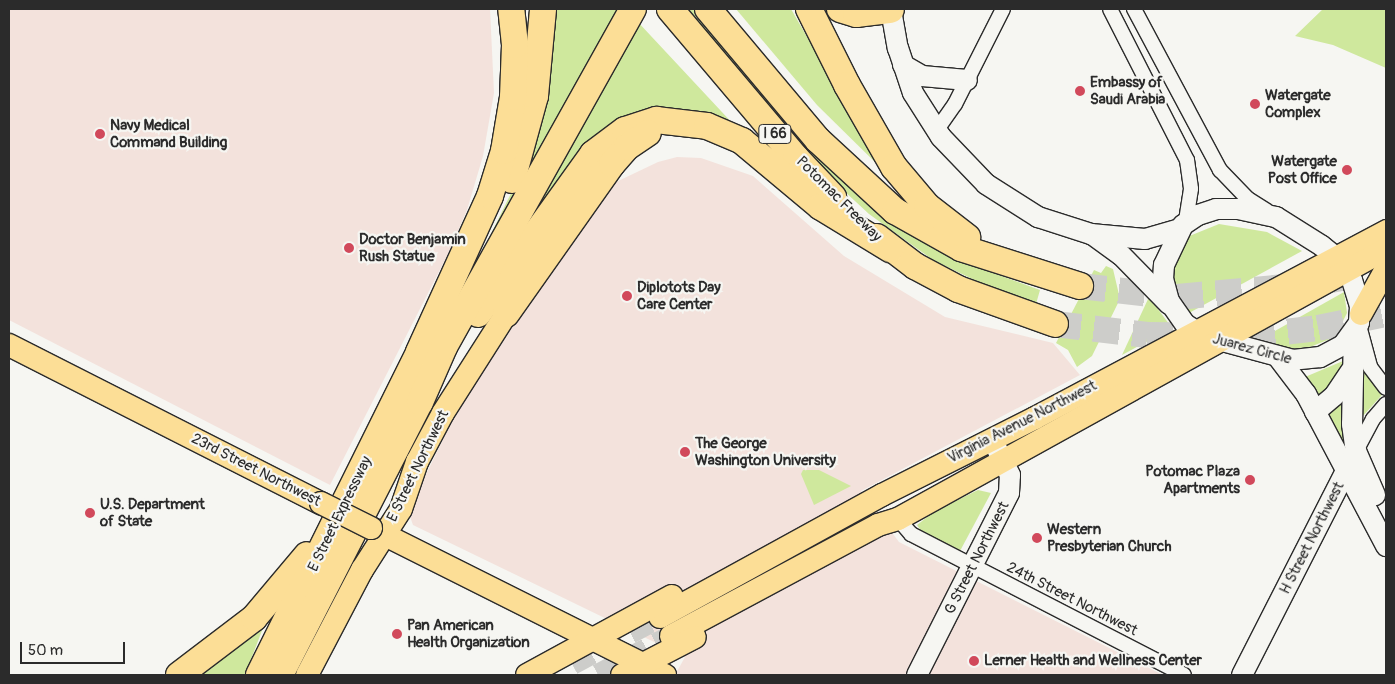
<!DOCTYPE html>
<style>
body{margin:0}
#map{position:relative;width:1395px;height:684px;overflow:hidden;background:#f6f6f2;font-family:Pangolin,sans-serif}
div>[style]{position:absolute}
.built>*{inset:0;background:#f3e2dc}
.green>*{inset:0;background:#cfe89d}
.primary-tunnel>*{height:22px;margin-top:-11px;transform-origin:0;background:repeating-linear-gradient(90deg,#cdcdca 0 22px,transparent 0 33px)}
.highway-tunnel>*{height:26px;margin-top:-13px;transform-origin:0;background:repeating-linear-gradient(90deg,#cdcdca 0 26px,transparent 0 39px)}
.roads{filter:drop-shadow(1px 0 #2b2b2b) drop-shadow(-1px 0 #2b2b2b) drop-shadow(0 1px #2b2b2b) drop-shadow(0 -1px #2b2b2b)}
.street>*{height:14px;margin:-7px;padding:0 7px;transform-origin:7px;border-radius:7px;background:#f6f6f2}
.secondary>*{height:20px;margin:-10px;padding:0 10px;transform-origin:10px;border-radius:10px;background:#f6f6f2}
.primary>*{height:22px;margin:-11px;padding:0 11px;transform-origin:11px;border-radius:11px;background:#fcde96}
.highway>*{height:26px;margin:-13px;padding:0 13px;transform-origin:13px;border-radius:13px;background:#fcde96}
.bridges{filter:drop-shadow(1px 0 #2b2b2b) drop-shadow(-1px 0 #2b2b2b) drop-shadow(0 1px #2b2b2b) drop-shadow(0 -1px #2b2b2b)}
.primary-bridge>*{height:22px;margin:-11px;padding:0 11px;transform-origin:11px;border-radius:11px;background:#fcde96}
.dots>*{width:14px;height:14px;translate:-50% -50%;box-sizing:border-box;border:2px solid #f6f6f2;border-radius:50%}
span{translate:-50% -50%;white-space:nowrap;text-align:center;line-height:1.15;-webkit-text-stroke:4.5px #f6f6f2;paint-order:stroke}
.shield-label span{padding:1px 4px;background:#f6f6f2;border:1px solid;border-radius:4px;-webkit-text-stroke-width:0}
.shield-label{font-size:14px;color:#2b2b2b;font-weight:700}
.poi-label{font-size:15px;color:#2b2b2b;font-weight:700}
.left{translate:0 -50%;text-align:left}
.right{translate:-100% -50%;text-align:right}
.street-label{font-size:15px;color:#2b2b2b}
.frame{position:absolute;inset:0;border:10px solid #2b2b2b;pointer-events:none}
.scale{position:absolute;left:20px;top:642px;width:105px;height:22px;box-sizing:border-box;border:2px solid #2b2b2b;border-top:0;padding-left:6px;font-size:15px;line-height:18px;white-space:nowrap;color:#2b2b2b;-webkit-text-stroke:4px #f6f6f2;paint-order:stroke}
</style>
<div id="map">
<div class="built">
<i style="clip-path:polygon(9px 9px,490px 9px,494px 93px,483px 156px,467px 210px,448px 254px,330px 485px,9px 320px)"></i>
<i style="clip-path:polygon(677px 157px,701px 158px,753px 176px,844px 256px,945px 317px,1053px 343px,1080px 375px,861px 491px,899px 542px,1163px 675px,675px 675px,685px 657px,413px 525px,408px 511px,456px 413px,570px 240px,614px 183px,658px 162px)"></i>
</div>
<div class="green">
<i style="clip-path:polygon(550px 9px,623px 9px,463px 291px,520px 175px)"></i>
<i style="clip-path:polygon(685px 9px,696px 9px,930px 242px,985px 270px,1040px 290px,1036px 304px,991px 288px,933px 260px,869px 214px,829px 177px)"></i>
<i style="clip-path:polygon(736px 9px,791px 9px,884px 171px,817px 105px)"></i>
<i style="clip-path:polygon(1323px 9px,1386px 9px,1386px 68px,1333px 45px,1295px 36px)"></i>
<i style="clip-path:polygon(637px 21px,735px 126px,699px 117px,573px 170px,506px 246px)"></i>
<i style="clip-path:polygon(1219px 224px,1267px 232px,1302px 251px,1189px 313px,1178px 303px,1171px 286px,1171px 268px,1187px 237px)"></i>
<i style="clip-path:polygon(1106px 266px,1113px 269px,1120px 299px,1092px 356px,1077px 367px,1068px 350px,1056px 343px,1094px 270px,1101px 273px)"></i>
<i style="clip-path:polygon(1344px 292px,1347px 313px,1338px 331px,1330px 339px,1310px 347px,1289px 349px,1257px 341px)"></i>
<i style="clip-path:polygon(1149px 297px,1172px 328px,1122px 355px)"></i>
<i style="clip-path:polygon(1343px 361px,1342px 370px,1320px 400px,1305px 377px)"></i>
<i style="clip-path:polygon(1362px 363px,1382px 395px,1362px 417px,1359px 407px)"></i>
<i style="clip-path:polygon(1342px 398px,1345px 443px,1344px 445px,1326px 414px)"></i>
<i style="clip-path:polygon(803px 470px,819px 470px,851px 486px,814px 505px,801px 474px)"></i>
<i style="clip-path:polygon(978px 490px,991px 493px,960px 551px,924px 535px,917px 525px,935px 511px)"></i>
<i style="clip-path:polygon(263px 628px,245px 675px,198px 675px,205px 669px)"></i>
</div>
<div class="primary-tunnel">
<i style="left:572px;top:664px;width:100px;rotate:-28.1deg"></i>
<i style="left:598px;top:675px;width:83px;rotate:-28.1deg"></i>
</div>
<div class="highway-tunnel">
<i style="left:1331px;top:280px;width:56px;rotate:-11.3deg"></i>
<i style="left:1080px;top:286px;width:98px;rotate:6.5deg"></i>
<i style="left:1177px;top:297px;width:108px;rotate:-5.3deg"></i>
<i style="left:1055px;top:324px;width:93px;rotate:6.8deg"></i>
<i style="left:1147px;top:335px;width:102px;rotate:0.6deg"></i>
<i style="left:1249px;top:336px;width:69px;rotate:-6.6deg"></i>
<i style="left:1318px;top:328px;width:69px;rotate:-11.6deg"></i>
</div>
<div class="roads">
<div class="street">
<i style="left:1110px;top:9px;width:169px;rotate:63deg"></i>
<i style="left:1187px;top:160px;width:29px;rotate:82deg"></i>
<i style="left:1191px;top:189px;width:33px;rotate:99deg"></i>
<i style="left:1134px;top:9px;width:183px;rotate:61.9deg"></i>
<i style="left:1220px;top:170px;width:40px;rotate:46deg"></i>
<i style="left:1248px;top:199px;width:22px;rotate:32deg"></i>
<i style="left:936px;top:131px;width:33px;rotate:-55deg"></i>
<i style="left:955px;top:104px;width:106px;rotate:-63.2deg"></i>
<i style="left:1360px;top:329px;width:39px;rotate:75deg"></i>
<i style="left:1370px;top:367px;width:26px;rotate:53deg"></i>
<i style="left:1356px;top:451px;width:36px;rotate:-62deg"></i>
<i style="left:1373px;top:419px;width:20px;rotate:-49deg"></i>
<i style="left:898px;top:519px;width:20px;rotate:49deg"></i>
<i style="left:911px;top:534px;width:307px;rotate:27.3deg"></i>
</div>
<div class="secondary">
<i style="left:891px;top:10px;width:39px;rotate:80deg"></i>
<i style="left:898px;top:48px;width:47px;rotate:71.6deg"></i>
<i style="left:913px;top:93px;width:52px;rotate:57.5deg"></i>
<i style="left:941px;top:137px;width:65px;rotate:46.2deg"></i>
<i style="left:986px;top:184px;width:62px;rotate:32.4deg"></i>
<i style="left:1038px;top:217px;width:56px;rotate:17.8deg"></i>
<i style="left:1091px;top:234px;width:54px;rotate:5.3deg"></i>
<i style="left:1145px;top:239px;width:35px;rotate:-16deg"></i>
<i style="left:903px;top:65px;width:22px;rotate:30deg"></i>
<i style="left:922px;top:76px;width:45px;rotate:5.1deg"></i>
<i style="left:1216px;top:209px;width:22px"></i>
<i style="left:1238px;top:209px;width:39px;rotate:12deg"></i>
<i style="left:1276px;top:217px;width:54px;rotate:32.2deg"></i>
<i style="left:1322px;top:246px;width:22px;rotate:39deg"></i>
<i style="left:1339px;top:260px;width:24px;rotate:57deg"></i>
<i style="left:1352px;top:280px;width:28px;rotate:73deg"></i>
<i style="left:1360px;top:307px;width:16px;rotate:94deg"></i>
<i style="left:1359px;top:323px;width:27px;rotate:126deg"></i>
<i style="left:1343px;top:345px;width:26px;rotate:152deg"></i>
<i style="left:1320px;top:357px;width:27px;rotate:174deg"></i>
<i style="left:1293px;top:360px;width:92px;rotate:-164.9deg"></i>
<i style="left:1204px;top:336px;width:22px;rotate:-148deg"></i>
<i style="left:1185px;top:324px;width:28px;rotate:-125deg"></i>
<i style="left:1169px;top:301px;width:23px;rotate:-105deg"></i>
<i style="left:1163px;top:279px;width:14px;rotate:-86deg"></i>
<i style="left:1164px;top:265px;width:44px;rotate:-64.6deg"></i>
<i style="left:1183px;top:225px;width:18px;rotate:-34deg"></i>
<i style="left:1198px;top:215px;width:19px;rotate:-18deg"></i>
<i style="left:1093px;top:235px;width:34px;rotate:36deg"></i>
<i style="left:1121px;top:255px;width:69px;rotate:45.6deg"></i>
<i style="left:1354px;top:331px;width:93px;rotate:91.2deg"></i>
<i style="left:1352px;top:424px;width:27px;rotate:82deg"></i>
<i style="left:1356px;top:451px;width:48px;rotate:66.6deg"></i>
<i style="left:1277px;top:356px;width:48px;rotate:52.7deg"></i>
<i style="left:1306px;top:394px;width:172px;rotate:62.2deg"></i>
<i style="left:1315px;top:412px;width:25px;rotate:-40deg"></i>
<i style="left:1334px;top:396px;width:30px;rotate:-56deg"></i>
<i style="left:917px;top:675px;width:204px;rotate:-63.2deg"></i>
<i style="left:1009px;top:493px;width:18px;rotate:-87deg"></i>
<i style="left:1010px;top:475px;width:40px;rotate:-116.6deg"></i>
<i style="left:1242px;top:675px;width:251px;rotate:-63deg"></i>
</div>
<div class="primary">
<i style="left:1361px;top:314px;width:51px;rotate:-60.9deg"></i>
<i style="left:9px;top:345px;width:350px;rotate:26.9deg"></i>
<i style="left:371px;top:528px;width:329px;rotate:26.6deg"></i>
<i style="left:660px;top:617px;width:253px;rotate:-28.8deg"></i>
<i style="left:882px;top:495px;width:171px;rotate:-26.7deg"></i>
<i style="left:1035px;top:418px;width:398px;rotate:-28deg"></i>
<i style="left:671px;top:636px;width:235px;rotate:-28.2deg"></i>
<i style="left:878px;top:525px;width:21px;rotate:-17deg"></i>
<i style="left:898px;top:519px;width:558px;rotate:-28.95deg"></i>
<i style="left:307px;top:675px;width:119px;rotate:-62.4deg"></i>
<i style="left:362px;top:570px;width:72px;rotate:-57.4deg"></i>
<i style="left:401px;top:509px;width:50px;rotate:-71.2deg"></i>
<i style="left:417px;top:462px;width:55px;rotate:-62deg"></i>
<i style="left:443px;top:413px;width:117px;rotate:-57.5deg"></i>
<i style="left:527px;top:675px;width:165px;rotate:-28.6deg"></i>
<i style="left:622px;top:675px;width:82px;rotate:-27.5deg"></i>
</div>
<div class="highway">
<i style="left:670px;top:9px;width:195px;rotate:49.8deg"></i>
<i style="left:796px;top:158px;width:54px;rotate:46.5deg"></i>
<i style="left:708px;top:9px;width:171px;rotate:50deg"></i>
<i style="left:818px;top:140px;width:105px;rotate:42.7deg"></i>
<i style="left:895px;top:211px;width:76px;rotate:29.3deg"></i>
<i style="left:961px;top:248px;width:125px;rotate:17.7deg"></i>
<i style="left:809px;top:9px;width:85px;rotate:63.4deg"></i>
<i style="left:847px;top:85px;width:95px;rotate:60.2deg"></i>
<i style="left:894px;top:167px;width:51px;rotate:49.8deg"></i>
<i style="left:927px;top:206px;width:51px;rotate:37.8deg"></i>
<i style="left:840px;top:9px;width:17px;rotate:17deg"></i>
<i style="left:856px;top:14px;width:35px;rotate:-7deg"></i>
<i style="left:512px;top:180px;width:87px;rotate:-74.7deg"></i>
<i style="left:535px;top:96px;width:87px;rotate:-84.7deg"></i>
<i style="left:877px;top:237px;width:48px;rotate:37.3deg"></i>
<i style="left:915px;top:266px;width:49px;rotate:28.1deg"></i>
<i style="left:958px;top:289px;width:103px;rotate:19.8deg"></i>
<i style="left:478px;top:314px;width:197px;rotate:-54.3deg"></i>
<i style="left:593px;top:154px;width:40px;rotate:-37deg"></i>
<i style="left:625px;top:130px;width:33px;rotate:-18deg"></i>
<i style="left:656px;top:120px;width:51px;rotate:6.7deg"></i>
<i style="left:707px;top:126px;width:38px;rotate:23deg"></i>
<i style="left:742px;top:141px;width:103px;rotate:39.9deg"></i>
<i style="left:821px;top:207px;width:81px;rotate:31.3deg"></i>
<i style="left:506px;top:314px;width:184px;rotate:-54.8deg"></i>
<i style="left:612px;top:164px;width:23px;rotate:-49deg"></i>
<i style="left:627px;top:147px;width:25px;rotate:-34deg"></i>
<i style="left:179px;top:675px;width:94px;rotate:-37.2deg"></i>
<i style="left:254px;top:618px;width:82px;rotate:-49.9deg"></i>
<i style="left:259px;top:675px;width:360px;rotate:-63.6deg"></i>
<i style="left:419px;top:352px;width:171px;rotate:-65.5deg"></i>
<i style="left:490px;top:196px;width:47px;rotate:-72.7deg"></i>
<i style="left:504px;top:151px;width:55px;rotate:-80.5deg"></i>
<i style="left:513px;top:97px;width:52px;rotate:-87.8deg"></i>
<i style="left:515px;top:45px;width:36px;rotate:-96deg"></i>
<i style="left:280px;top:675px;width:307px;rotate:-62.9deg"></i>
<i style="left:420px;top:402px;width:60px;rotate:-66.4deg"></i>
<i style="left:444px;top:347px;width:387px;rotate:-60.8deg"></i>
</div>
</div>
<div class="bridges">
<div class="primary-bridge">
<i style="left:321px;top:503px;width:56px;rotate:26.6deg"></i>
</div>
</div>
<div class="dots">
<i style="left:1080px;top:91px;background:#d1495b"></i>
<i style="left:1255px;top:104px;background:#d1495b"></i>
<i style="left:100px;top:134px;background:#d1495b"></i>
<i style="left:1347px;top:170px;background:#d1495b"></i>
<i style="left:349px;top:248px;background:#d1495b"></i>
<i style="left:627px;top:296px;background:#d1495b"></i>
<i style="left:685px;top:452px;background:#d1495b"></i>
<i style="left:1250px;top:480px;background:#d1495b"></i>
<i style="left:90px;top:513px;background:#d1495b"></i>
<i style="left:1037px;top:538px;background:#d1495b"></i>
<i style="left:397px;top:634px;background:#d1495b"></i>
<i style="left:974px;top:661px;background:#d1495b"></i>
</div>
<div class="shield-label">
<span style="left:775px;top:134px">I 66</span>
</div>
<div class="poi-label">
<span class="left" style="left:1090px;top:91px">Embassy of<br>Saudi Arabia</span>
<span class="left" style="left:1265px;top:104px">Watergate<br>Complex</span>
<span class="left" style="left:110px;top:134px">Navy Medical<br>Command Building</span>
<span class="right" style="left:1337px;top:170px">Watergate<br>Post Office</span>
<span class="left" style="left:359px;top:248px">Doctor Benjamin<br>Rush Statue</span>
<span class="left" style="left:637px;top:296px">Diplotots Day<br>Care Center</span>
<span class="left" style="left:695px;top:452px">The George<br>Washington University</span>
<span class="right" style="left:1240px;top:480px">Potomac Plaza<br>Apartments</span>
<span class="left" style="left:100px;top:513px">U.S. Department<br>of State</span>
<span class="left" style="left:1047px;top:538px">Western<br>Presbyterian Church</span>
<span class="left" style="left:407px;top:634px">Pan American<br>Health Organization</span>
<span class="left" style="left:984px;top:661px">Lerner Health and Wellness Center</span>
</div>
<div class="street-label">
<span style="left:839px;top:199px;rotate:45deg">Potomac Freeway</span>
<span style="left:1252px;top:349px;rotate:15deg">Juarez Circle</span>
<span style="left:1022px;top:422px;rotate:-27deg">Virginia Avenue Northwest</span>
<span style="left:418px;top:466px;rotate:-64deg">E Street Northwest</span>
<span style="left:256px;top:470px;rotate:27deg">23rd Street Northwest</span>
<span style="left:340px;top:514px;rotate:-64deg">E Street Expressway</span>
<span style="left:1312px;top:538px;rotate:-63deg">H Street Northwest</span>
<span style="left:977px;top:558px;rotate:-63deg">G Street Northwest</span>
<span style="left:1072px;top:599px;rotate:27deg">24th Street Northwest</span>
</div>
<div class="frame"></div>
<div class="scale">50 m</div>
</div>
